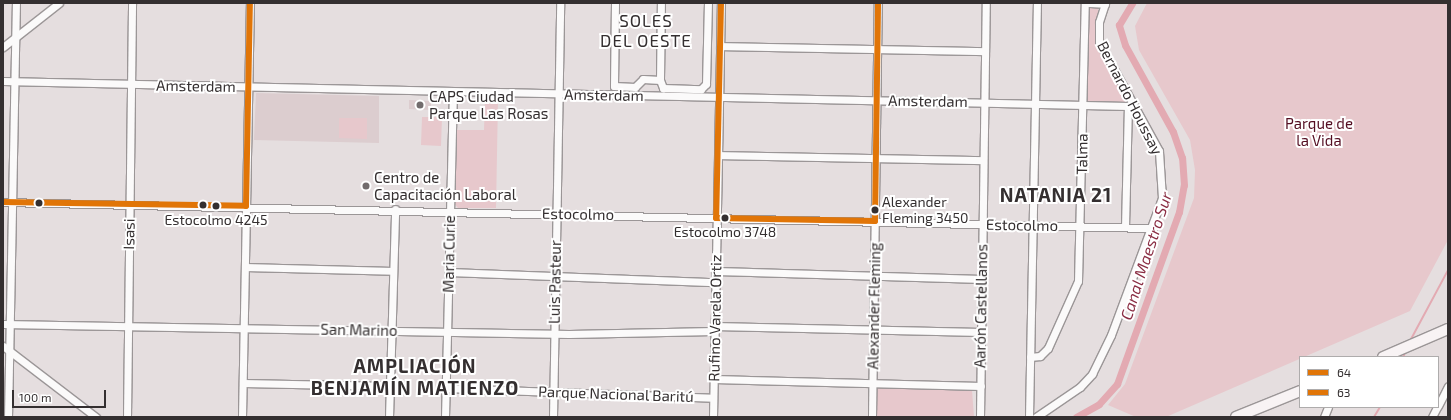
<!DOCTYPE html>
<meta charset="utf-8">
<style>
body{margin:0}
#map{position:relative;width:1451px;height:420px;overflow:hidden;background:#e5dedf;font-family:"Exo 2",sans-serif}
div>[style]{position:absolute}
.built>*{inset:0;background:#dccdcf}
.green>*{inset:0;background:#e7c8cc}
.stream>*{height:2px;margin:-1px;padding:0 1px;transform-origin:1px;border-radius:1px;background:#e3aab2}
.canal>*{height:7px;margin:-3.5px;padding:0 3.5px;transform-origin:3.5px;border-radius:3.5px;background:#e3aab2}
.roads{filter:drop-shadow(1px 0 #9b9697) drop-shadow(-1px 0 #9b9697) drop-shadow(0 1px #9b9697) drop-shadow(0 -1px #9b9697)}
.minor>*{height:7px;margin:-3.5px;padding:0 3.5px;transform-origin:3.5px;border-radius:3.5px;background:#fbfafa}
.secondary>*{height:10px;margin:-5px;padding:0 5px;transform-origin:5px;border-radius:5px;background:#f8f3f4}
.bus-1>*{height:6px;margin:-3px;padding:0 3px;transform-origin:3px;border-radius:3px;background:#e17507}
.bus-2>*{height:6px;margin:-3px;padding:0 3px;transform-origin:3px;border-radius:3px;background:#e17507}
.dots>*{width:11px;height:11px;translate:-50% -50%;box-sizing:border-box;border:2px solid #fff;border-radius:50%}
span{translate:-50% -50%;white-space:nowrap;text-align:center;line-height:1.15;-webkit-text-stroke:4px #fff;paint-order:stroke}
.bus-label{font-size:14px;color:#342f30}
.left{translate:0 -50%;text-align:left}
.street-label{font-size:15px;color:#342f30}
.poi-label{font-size:15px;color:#342f30}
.park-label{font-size:15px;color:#540e22}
.water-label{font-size:16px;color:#8a2d43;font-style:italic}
.quarter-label{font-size:17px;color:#342f30;letter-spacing:1px}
.district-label{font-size:19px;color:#342f30;font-weight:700;letter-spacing:1px}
.frame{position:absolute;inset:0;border:4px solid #342f30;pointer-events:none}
.legend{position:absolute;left:1299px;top:356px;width:140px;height:52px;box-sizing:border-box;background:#fff;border:1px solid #aeacac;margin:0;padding:5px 7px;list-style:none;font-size:12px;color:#342f30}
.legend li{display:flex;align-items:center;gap:8px;height:20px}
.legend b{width:20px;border:1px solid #aeacac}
.scale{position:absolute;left:12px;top:390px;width:94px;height:18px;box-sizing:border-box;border:2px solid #342f30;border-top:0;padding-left:5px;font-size:12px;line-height:14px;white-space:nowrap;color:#342f30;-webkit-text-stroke:3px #fff;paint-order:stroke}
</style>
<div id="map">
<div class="built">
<i style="clip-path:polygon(256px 93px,379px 96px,379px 143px,254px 140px)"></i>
<i style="clip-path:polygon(409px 100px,431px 101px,431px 110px,409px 109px)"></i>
</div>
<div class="green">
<i style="clip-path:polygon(1147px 3px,1448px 3px,1448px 240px,1410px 311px,1166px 417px,1136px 417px,1108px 405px,1125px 384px,1194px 198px,1195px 170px,1190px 140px,1139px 50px,1135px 26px)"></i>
<i style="clip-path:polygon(1098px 6px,1099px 49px,1126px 103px,1087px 103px,1087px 7px)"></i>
<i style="clip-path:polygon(485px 100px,498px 100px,496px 208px,458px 208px,453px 202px,454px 130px,484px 130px)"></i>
<i style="clip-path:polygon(422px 117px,442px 117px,441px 146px,421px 145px)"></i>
<i style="clip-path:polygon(339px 118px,367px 118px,367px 139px,339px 138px)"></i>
<i style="clip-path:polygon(875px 387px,972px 390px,974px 417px,874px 417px)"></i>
</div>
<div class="stream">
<i style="left:1410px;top:341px;width:81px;rotate:-61.8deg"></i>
<i style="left:1403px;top:357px;width:7px;rotate:-63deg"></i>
<i style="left:1374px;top:417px;width:12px;rotate:-59deg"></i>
</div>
<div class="canal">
<i style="left:1076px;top:417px;width:26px;rotate:-29deg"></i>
<i style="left:1099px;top:404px;width:27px;rotate:-48deg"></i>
<i style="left:1117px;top:384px;width:183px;rotate:-70.2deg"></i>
<i style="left:1179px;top:212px;width:27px;rotate:-80deg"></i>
<i style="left:1184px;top:185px;width:27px;rotate:-94deg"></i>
<i style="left:1182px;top:158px;width:28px;rotate:-109deg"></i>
<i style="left:1173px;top:132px;width:99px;rotate:-118.9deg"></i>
<i style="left:1125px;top:45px;width:21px;rotate:-107deg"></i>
<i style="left:1119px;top:25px;width:26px;rotate:-59deg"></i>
</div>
<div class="roads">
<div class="minor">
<i style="left:615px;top:3px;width:83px;rotate:90.7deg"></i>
<i style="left:614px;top:86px;width:21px;rotate:3deg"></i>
<i style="left:635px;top:87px;width:11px;rotate:-45deg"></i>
<i style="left:643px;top:79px;width:17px;rotate:3deg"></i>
<i style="left:660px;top:80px;width:9px;rotate:69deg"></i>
<i style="left:663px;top:88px;width:38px;rotate:2deg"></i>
<i style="left:701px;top:89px;width:7px;rotate:-45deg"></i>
<i style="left:706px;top:84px;width:81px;rotate:-88.6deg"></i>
<i style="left:1088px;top:3px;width:17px;rotate:3deg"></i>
<i style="left:720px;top:46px;width:265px;rotate:1.1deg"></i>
<i style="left:3px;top:47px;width:71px;rotate:-38.2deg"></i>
<i style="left:660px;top:80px;width:77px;rotate:-89.3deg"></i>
<i style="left:3px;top:81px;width:1125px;rotate:1.27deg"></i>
<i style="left:1128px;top:106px;width:6px;rotate:-31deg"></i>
<i style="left:718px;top:155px;width:265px;rotate:1.1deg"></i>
<i style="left:3px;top:202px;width:1150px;rotate:1.3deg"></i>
<i style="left:1125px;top:227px;width:121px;rotate:-88.6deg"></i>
<i style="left:245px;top:267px;width:148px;rotate:1.5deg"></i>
<i style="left:715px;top:271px;width:267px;rotate:1.7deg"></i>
<i style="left:449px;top:272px;width:266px;rotate:2.2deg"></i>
<i style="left:3px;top:324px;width:566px;rotate:1.01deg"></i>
<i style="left:569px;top:334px;width:145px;rotate:-1.2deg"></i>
<i style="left:714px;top:326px;width:267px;rotate:1.3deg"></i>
<i style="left:3px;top:346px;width:117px;rotate:37.4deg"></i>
<i style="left:1030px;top:357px;width:10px;rotate:-6deg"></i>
<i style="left:1040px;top:356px;width:11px;rotate:-45deg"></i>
<i style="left:1048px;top:348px;width:73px;rotate:-65.9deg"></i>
<i style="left:1078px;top:281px;width:278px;rotate:-88.6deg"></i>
<i style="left:714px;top:379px;width:267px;rotate:1.5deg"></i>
<i style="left:243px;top:383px;width:147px;rotate:1.2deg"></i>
<i style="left:446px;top:388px;width:267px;rotate:2.1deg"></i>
<i style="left:1438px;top:406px;width:22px;rotate:-63deg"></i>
<i style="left:8px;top:417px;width:414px;rotate:-88.9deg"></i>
<i style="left:127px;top:417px;width:414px;rotate:-89.3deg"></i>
<i style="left:242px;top:417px;width:414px;rotate:-88.9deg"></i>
<i style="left:389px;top:417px;width:208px;rotate:-88.3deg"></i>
<i style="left:445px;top:417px;width:325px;rotate:-88.6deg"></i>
<i style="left:553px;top:417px;width:414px;rotate:-89deg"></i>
<i style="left:713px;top:417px;width:414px;rotate:-88.9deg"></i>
<i style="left:872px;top:417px;width:414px;rotate:-89.2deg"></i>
<i style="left:980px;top:417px;width:414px;rotate:-89.2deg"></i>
<i style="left:1029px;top:417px;width:414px;rotate:-88.9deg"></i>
<i style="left:1036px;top:417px;width:53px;rotate:-34.3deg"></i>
<i style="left:1080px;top:387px;width:18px;rotate:-47deg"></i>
<i style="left:1092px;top:374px;width:43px;rotate:-64deg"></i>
<i style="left:1111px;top:335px;width:146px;rotate:-69.6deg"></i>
<i style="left:1162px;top:198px;width:47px;rotate:-93.7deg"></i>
<i style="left:1159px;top:151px;width:124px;rotate:-118.8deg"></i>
<i style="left:1099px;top:42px;width:20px;rotate:-90deg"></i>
<i style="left:1099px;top:22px;width:20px;rotate:-72deg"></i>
<i style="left:1324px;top:417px;width:11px;rotate:-68deg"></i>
<i style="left:1432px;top:417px;width:11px;rotate:-63deg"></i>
</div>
<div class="secondary">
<i style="left:1383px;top:357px;width:71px;rotate:-23.3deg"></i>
<i style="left:1236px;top:417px;width:69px;rotate:-22.1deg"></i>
</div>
</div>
<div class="bus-1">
<i style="left:3px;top:202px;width:243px;rotate:0.9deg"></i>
<i style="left:246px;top:206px;width:203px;rotate:-88.9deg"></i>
</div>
<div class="bus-2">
<i style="left:721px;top:3px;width:215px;rotate:91.3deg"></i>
<i style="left:716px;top:218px;width:159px;rotate:1.1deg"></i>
<i style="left:875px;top:221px;width:218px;rotate:-89.2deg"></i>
</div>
<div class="dots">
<i style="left:420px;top:105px;background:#726c6d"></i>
<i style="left:366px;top:186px;background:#726c6d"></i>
<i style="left:39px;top:203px;background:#342f30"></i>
<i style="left:203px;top:205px;background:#342f30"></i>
<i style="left:216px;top:206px;background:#342f30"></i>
<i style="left:875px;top:210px;background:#342f30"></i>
<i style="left:725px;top:218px;background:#342f30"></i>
</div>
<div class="bus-label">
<span class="left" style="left:882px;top:210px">Alexander<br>Fleming 3450</span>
<span style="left:216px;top:220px">Estocolmo 4245</span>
<span style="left:725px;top:232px">Estocolmo 3748</span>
</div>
<div class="street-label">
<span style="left:196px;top:86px;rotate:1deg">Amsterdam</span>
<span style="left:604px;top:95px;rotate:1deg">Amsterdam</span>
<span style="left:1130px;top:98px;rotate:63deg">Bernardo Houssay</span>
<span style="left:928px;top:101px;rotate:1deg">Amsterdam</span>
<span style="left:1082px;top:154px;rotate:-89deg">Talma</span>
<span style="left:578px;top:214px;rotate:1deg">Estocolmo</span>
<span style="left:1022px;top:225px;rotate:1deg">Estocolmo</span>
<span style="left:129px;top:234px;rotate:-89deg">Isasi</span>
<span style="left:449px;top:254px;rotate:-89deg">Maria Curie</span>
<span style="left:555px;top:282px;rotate:-89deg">Luis Pasteur</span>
<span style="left:874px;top:306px;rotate:-89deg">Alexander Fleming</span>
<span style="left:981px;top:306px;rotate:-89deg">Aarón Castellanos</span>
<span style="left:715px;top:318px;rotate:-89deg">Rufino Varela Ortiz</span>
<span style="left:359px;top:330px;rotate:1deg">San Marino</span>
<span style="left:616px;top:394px;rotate:2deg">Parque Nacional Baritú</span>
</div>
<div class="poi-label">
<span class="left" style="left:429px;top:105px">CAPS Ciudad<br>Parque Las Rosas</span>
<span class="left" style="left:374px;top:186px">Centro de<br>Capacitación Laboral</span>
</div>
<div class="park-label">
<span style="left:1319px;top:132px">Parque de<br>la Vida</span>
</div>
<div class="water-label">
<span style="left:1146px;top:256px;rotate:-72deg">Canal Maestro Sur</span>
</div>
<div class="quarter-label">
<span style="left:646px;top:31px">SOLES<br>DEL OESTE</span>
</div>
<div class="district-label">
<span style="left:1056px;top:195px">NATANIA 21</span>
<span style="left:415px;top:377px">AMPLIACIÓN<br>BENJAMÍN MATIENZO</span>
</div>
<div class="frame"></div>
<ul class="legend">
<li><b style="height:5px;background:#e17507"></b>64</li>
<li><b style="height:5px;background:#e17507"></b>63</li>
</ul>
<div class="scale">100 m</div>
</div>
